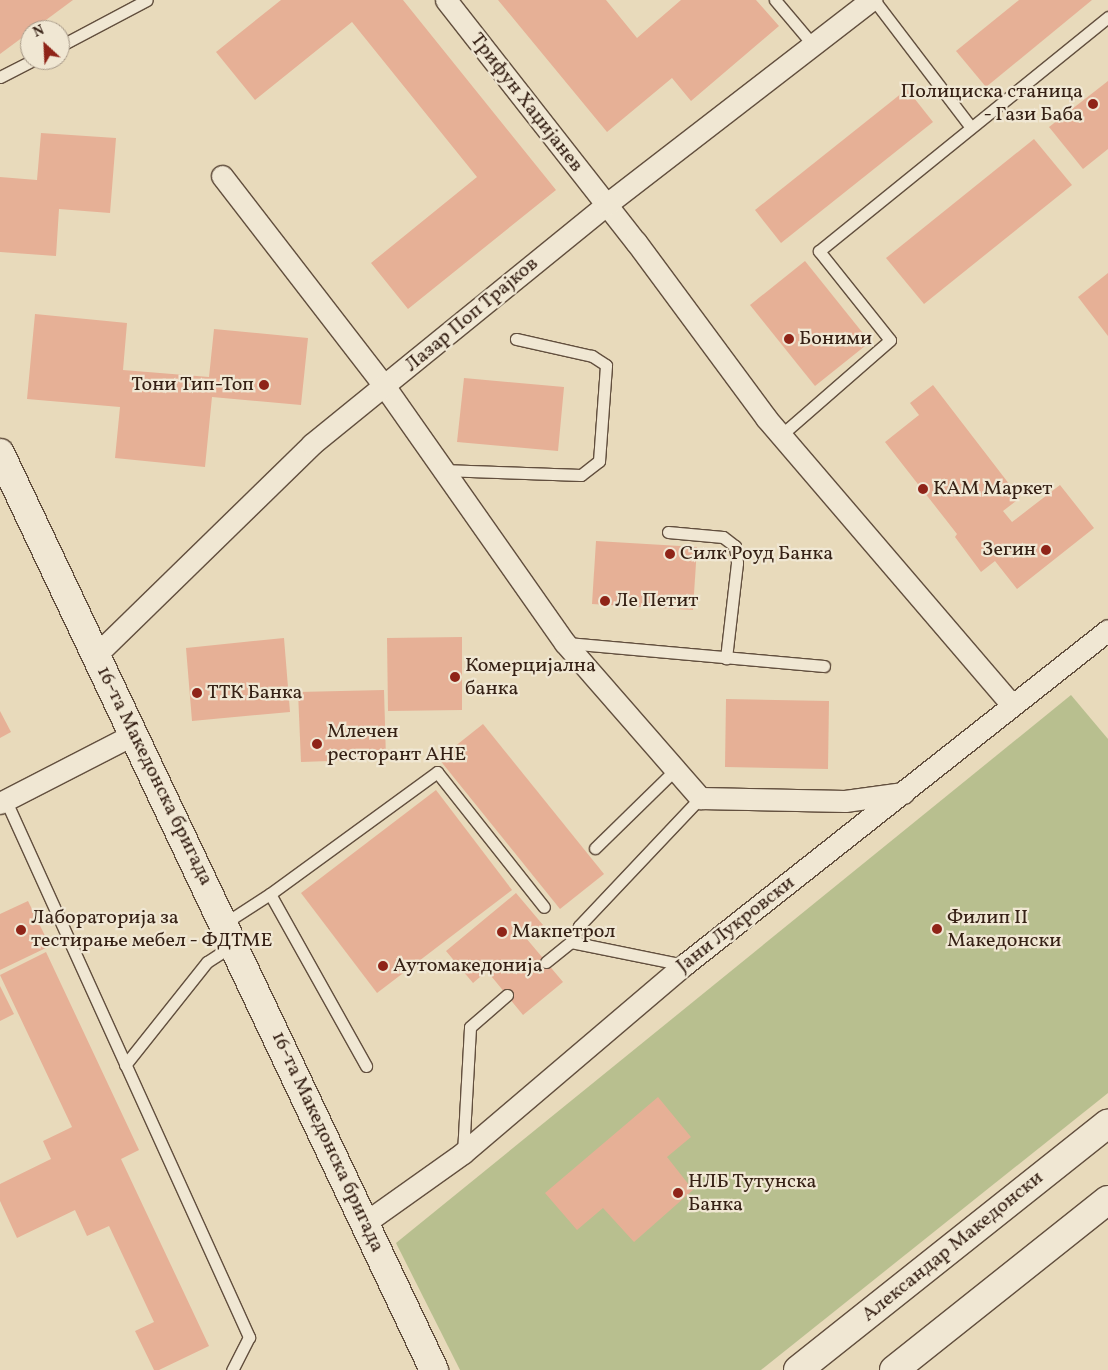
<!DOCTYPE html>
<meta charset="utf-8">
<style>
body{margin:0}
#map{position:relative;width:1108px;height:1370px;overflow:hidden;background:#e8dabb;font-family:Vollkorn,serif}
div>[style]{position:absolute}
.green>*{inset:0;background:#b8bf8f}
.building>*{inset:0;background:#e6b096}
.roads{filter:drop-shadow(1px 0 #624f3e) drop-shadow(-1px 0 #624f3e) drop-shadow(0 1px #624f3e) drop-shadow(0 -1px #624f3e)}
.service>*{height:11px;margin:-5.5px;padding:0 5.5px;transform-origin:5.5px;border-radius:5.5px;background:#f0e7d3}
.minor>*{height:21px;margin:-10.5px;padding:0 10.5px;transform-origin:10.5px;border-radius:10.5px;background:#f0e7d3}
.tertiary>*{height:28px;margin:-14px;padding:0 14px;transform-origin:14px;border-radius:14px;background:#f0e7d3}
.dots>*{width:14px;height:14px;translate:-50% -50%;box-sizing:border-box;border:2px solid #f0e7d3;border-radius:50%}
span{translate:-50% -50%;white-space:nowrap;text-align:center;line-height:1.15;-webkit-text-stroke:4.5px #f0e7d3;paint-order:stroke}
.poi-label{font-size:20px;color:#362115}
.right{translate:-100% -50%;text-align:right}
.left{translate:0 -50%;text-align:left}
.street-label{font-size:20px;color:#362115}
.north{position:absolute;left:20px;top:20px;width:50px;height:50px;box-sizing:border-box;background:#f0e7d3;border:1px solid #a69887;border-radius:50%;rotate:335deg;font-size:14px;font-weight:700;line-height:20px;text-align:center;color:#362115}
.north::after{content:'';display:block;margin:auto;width:18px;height:22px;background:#8f2418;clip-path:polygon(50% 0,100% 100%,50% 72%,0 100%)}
</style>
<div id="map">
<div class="green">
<i style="clip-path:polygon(1071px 695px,1108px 739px,1108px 1093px,761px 1370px,460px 1370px,396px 1243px)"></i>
</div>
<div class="building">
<i style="clip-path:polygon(0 0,73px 0,0 54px)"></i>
<i style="clip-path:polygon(281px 0,403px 0,556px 190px,408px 309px,371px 263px,477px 177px,352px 22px,255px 100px,216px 52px)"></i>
<i style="clip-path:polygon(498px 0,606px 0,637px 38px,681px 0,756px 0,779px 26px,691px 101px,672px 78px,607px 132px)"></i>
<i style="clip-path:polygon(1019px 0,1092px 0,986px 87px,956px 51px)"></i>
<i style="clip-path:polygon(1108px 81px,1108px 149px,1083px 169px,1049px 127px)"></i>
<i style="clip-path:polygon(907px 89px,933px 122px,781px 243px,755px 210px)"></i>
<i style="clip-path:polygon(41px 133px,116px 138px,110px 213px,59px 209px,56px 256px,0 252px,0 177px,37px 180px)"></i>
<i style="clip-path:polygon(1034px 139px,1072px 185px,924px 304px,886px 258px)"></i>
<i style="clip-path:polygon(805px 261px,870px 342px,815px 386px,750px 305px)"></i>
<i style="clip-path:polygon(1108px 273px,1108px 336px,1078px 297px)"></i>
<i style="clip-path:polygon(35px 314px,127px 323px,123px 370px,209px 377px,214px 329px,308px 338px,301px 405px,212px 397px,205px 467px,115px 458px,120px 407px,27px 399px)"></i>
<i style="clip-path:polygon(464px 378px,564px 387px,558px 451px,457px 442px)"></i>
<i style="clip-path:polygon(933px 385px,1020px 498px,1003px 511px,1012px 522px,1060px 485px,1094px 528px,1017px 589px,995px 561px,981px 572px,955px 537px,957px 534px,885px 442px,919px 415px,910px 403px)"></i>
<i style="clip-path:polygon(596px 541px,697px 547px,693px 610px,592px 604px)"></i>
<i style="clip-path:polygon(462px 637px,462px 710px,388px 711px,387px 638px)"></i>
<i style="clip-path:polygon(284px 638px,290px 712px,192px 721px,186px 648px)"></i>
<i style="clip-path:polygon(384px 690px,386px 759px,301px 762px,298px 692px)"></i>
<i style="clip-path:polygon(726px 699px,829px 701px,828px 769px,725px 767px)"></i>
<i style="clip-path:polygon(0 711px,11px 732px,0 738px)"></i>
<i style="clip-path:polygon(483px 724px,604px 874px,560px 909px,439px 759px)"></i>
<i style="clip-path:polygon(436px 790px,512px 890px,377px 993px,301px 893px)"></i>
<i style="clip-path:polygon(516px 893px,543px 925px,526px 938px,563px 982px,523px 1015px,487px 971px,473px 983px,446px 951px)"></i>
<i style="clip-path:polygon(28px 901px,50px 946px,0 970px,0 914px)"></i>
<i style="clip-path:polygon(46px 952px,139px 1150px,121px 1159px,209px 1346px,159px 1370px,154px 1370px,135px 1331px,154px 1322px,109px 1226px,87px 1236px,75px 1210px,17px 1238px,0 1201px,0 1184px,51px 1159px,43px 1141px,72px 1127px,0 975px)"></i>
<i style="clip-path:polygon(0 986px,14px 1014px,0 1021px)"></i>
<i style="clip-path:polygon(658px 1097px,691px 1137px,667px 1157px,693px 1190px,634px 1242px,603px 1208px,577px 1230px,545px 1193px)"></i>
</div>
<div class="roads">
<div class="service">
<i style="left:775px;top:0;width:59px;rotate:49.8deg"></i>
<i style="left:874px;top:0;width:158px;rotate:52.7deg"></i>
<i style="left:60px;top:46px;width:98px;rotate:-27.9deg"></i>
<i style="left:0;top:77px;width:37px;rotate:-27deg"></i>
<i style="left:780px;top:436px;width:146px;rotate:-41.1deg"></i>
<i style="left:890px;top:340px;width:114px;rotate:-128.6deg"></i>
<i style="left:819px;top:251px;width:372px;rotate:-39deg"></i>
<i style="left:442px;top:470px;width:139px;rotate:2.1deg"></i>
<i style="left:581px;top:475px;width:23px;rotate:-38deg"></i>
<i style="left:599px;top:461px;width:96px;rotate:-85.8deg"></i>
<i style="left:606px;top:365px;width:17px;rotate:-147deg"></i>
<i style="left:592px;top:356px;width:78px;rotate:-167.4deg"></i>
<i style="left:668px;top:532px;width:55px;rotate:5.2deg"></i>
<i style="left:723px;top:537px;width:15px;rotate:37deg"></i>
<i style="left:735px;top:546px;width:17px;rotate:83deg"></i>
<i style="left:737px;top:563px;width:96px;rotate:96.6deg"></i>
<i style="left:567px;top:643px;width:258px;rotate:5.1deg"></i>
<i style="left:6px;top:801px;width:589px;rotate:65.61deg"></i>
<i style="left:249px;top:1337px;width:37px;rotate:117deg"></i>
<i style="left:595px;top:848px;width:112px;rotate:-44.3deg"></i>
<i style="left:270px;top:894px;width:197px;rotate:60.8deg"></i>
<i style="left:225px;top:923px;width:54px;rotate:-32.8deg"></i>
<i style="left:270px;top:894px;width:207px;rotate:-36.1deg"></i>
<i style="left:437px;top:772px;width:172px;rotate:51.6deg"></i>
<i style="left:571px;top:942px;width:18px;rotate:-63deg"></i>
<i style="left:579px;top:926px;width:176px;rotate:-46.6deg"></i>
<i style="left:546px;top:962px;width:32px;rotate:-39deg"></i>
<i style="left:571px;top:942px;width:115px;rotate:11.5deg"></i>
<i style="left:125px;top:1065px;width:132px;rotate:-51.5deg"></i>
<i style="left:207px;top:962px;width:31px;rotate:-33deg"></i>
<i style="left:463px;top:1153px;width:126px;rotate:-86.8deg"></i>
<i style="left:470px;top:1027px;width:49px;rotate:-40.9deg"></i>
</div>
<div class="minor">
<i style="left:446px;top:0;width:308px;rotate:51.9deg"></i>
<i style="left:636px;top:242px;width:219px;rotate:53.5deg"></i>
<i style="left:766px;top:418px;width:377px;rotate:49.4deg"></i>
<i style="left:222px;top:176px;width:267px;rotate:52.3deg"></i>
<i style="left:385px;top:387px;width:313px;rotate:54.9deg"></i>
<i style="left:565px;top:643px;width:206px;rotate:48.9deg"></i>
<i style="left:700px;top:798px;width:145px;rotate:1.2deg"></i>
<i style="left:845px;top:801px;width:59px;rotate:-7.9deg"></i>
<i style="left:96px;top:655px;width:302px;rotate:-44.3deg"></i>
<i style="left:312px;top:444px;width:380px;rotate:-39.1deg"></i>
<i style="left:607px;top:204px;width:334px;rotate:-37.7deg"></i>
<i style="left:0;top:803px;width:151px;rotate:-27.2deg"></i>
<i style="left:366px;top:1222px;width:119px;rotate:-35.4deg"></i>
<i style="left:463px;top:1153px;width:290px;rotate:-40.4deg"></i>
<i style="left:684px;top:965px;width:540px;rotate:-38.31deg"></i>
</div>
<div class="tertiary">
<i style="left:0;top:453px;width:1015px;rotate:64.67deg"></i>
<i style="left:798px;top:1370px;width:396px;rotate:-38.5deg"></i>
<i style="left:894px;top:1370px;width:273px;rotate:-38.5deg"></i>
</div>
</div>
<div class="dots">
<i style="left:1093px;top:104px;background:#8f2418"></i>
<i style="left:789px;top:339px;background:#8f2418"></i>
<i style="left:264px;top:385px;background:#8f2418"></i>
<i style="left:923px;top:489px;background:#8f2418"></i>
<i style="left:1046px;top:550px;background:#8f2418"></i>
<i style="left:670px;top:554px;background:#8f2418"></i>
<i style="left:605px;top:601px;background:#8f2418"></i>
<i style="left:455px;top:677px;background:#8f2418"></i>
<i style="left:197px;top:693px;background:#8f2418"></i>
<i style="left:317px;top:744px;background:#8f2418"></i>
<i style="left:937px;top:929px;background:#8f2418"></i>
<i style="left:21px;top:930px;background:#8f2418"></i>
<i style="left:502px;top:932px;background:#8f2418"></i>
<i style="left:383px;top:966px;background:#8f2418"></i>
<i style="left:678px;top:1193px;background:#8f2418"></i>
</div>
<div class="poi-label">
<span class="right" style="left:1083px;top:104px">Полициска станица<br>- Гази Баба</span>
<span class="left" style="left:799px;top:339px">Боними</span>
<span class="right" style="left:254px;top:385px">Тони Тип-Топ</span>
<span class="left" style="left:933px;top:489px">КАМ Маркет</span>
<span class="right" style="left:1036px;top:550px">Зегин</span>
<span class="left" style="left:680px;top:554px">Силк Роуд Банка</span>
<span class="left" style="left:615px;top:601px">Ле Петит</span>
<span class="left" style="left:465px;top:678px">Комерцијална<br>банка</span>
<span class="left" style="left:207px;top:693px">ТТК Банка</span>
<span class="left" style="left:327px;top:744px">Млечен<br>ресторант АНЕ</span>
<span class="left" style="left:31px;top:930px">Лабораторија за<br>тестирање мебел - ФДТМЕ</span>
<span class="left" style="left:947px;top:930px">Филип II<br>Македонски</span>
<span class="left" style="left:512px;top:932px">Макпетрол</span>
<span class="left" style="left:393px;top:966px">Аутомакедонија</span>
<span class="left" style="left:688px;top:1194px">НЛБ Тутунска<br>Банка</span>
</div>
<div class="street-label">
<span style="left:526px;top:103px;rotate:52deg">Трифун Хаџијанев</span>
<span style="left:472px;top:315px;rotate:-40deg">Лазар Поп Трајков</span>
<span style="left:154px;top:776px;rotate:64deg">16-та Македонска бригада</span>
<span style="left:736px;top:925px;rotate:-38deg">Јани Лукровски</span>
<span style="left:327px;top:1142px;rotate:65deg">16-та Македонска бригада</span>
<span style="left:953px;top:1247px;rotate:-39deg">Александар Македонски</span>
</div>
<div class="north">N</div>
</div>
